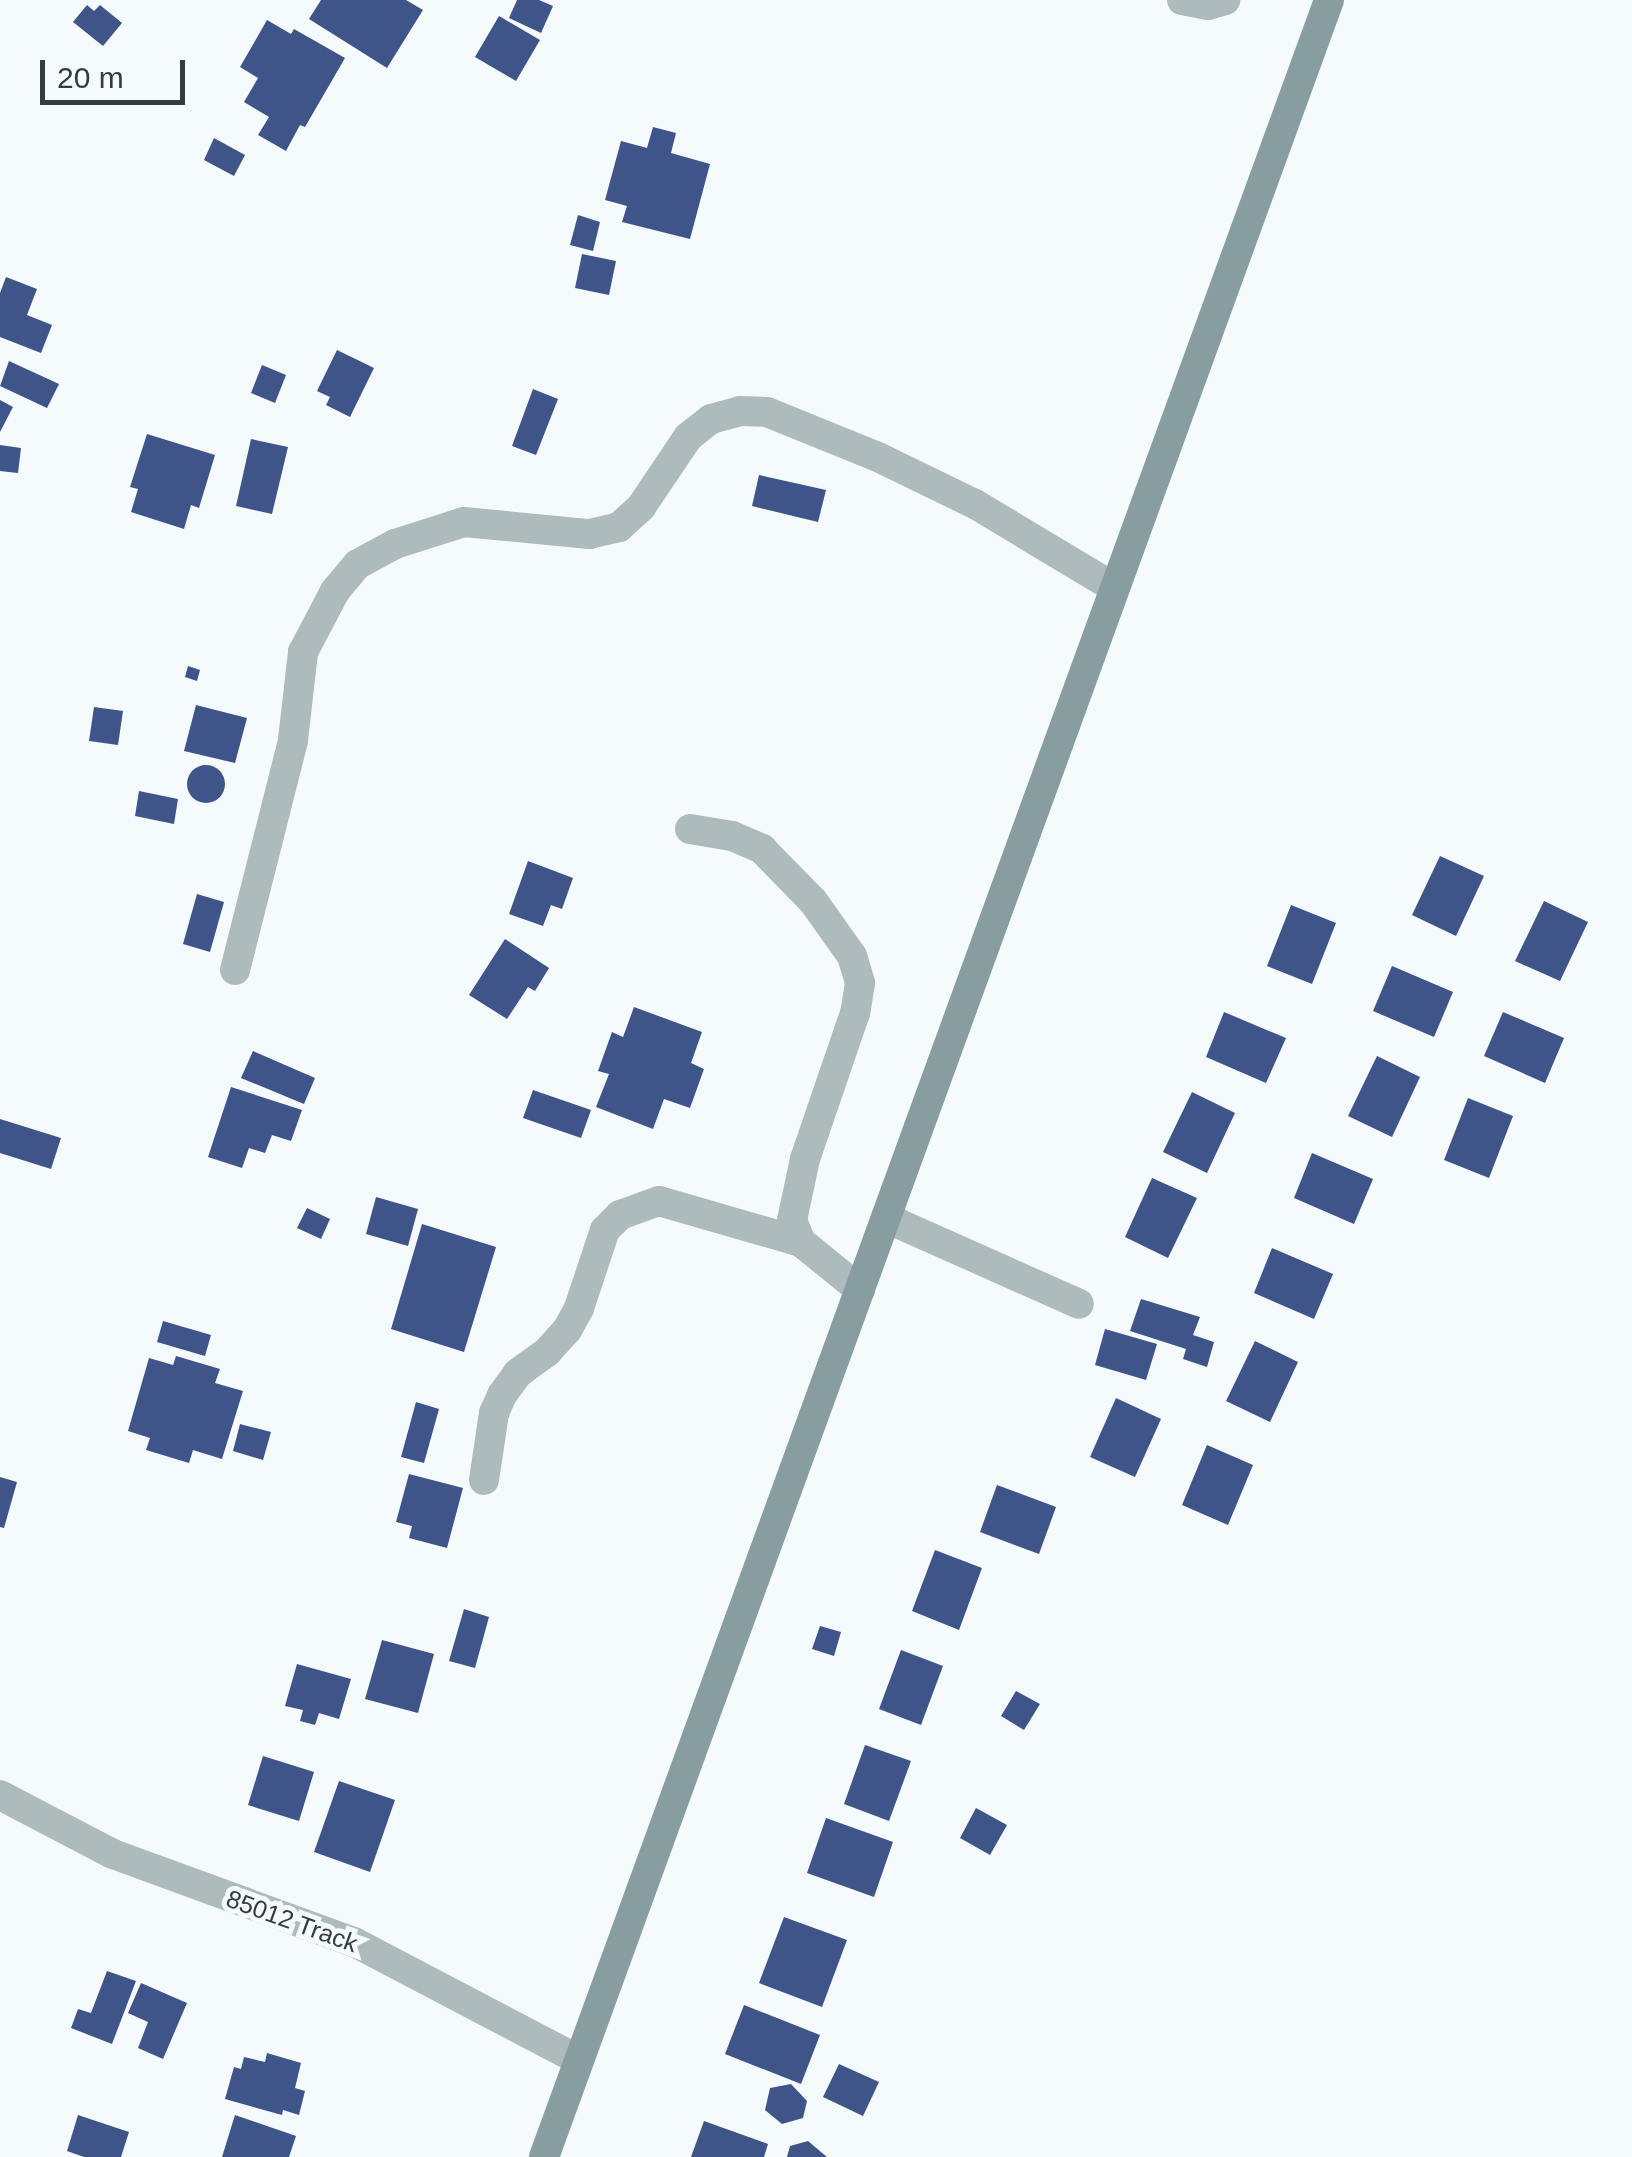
<!DOCTYPE html>
<style>
body{margin:0}
#map{position:relative;width:1632px;height:2157px;overflow:hidden;background:#f5fafd;font-family:Arial,sans-serif}
div>[style]{position:absolute}
.building>*{inset:0;background:#3f5488}
.round{border-radius:50%}
.street>*{height:30px;margin:-15px;padding:0 15px;transform-origin:15px;border-radius:15px;background:#adbbbd}
.secondary>*{height:30px;margin:-15px;padding:0 15px;transform-origin:15px;border-radius:15px;background:#889d9f}
span{translate:-50% -50%;white-space:nowrap;text-align:center;line-height:1.15;-webkit-text-stroke:10px #f5fafd;paint-order:stroke}
.street-label{font-size:25px;color:#323c43}
.scale{position:absolute;left:40px;top:60px;width:145px;height:45px;box-sizing:border-box;border:5px solid #323c43;border-top:0;padding-left:12px;font-size:30px;line-height:35px;white-space:nowrap;color:#323c43;-webkit-text-stroke:8px #f5fafd;paint-order:stroke}
</style>
<div id="map">
<div class="building">
<i style="clip-path:polygon(321px 0,406px 0,423px 10px,387px 68px,309px 19px)"></i>
<i style="clip-path:polygon(517px 0,539px 0,553px 6px,541px 33px,509px 18px)"></i>
<i style="clip-path:polygon(87px 5px,94px 11px,100px 5px,122px 23px,103px 46px,73px 22px)"></i>
<i style="clip-path:polygon(499px 16px,540px 40px,516px 81px,475px 57px)"></i>
<i style="clip-path:polygon(267px 20px,291px 34px,294px 29px,345px 58px,305px 127px,300px 125px,286px 151px,258px 135px,269px 117px,244px 102px,258px 78px,240px 67px)"></i>
<i style="clip-path:polygon(653px 127px,676px 133px,671px 153px,710px 164px,690px 239px,622px 222px,627px 206px,605px 200px,621px 141px,647px 148px)"></i>
<i style="clip-path:polygon(214px 138px,245px 155px,234px 176px,204px 160px)"></i>
<i style="clip-path:polygon(578px 215px,600px 222px,593px 251px,570px 245px)"></i>
<i style="clip-path:polygon(582px 254px,616px 261px,609px 295px,575px 288px)"></i>
<i style="clip-path:polygon(6px 277px,37px 289px,27px 315px,52px 325px,41px 353px,0 337px,0 293px)"></i>
<i style="clip-path:polygon(337px 350px,374px 368px,350px 417px,326px 405px,330px 397px,317px 391px)"></i>
<i style="clip-path:polygon(9px 361px,59px 384px,47px 408px,0 386px)"></i>
<i style="clip-path:polygon(262px 365px,286px 375px,275px 403px,251px 393px)"></i>
<i style="clip-path:polygon(533px 389px,558px 399px,536px 455px,512px 446px)"></i>
<i style="clip-path:polygon(0 400px,13px 407px,0 432px)"></i>
<i style="clip-path:polygon(147px 434px,215px 455px,199px 508px,191px 505px,184px 529px,131px 512px,138px 489px,130px 487px)"></i>
<i style="clip-path:polygon(251px 439px,288px 447px,272px 514px,236px 506px)"></i>
<i style="clip-path:polygon(0 445px,21px 448px,18px 473px,0 471px)"></i>
<i style="clip-path:polygon(759px 475px,826px 490px,818px 522px,752px 506px)"></i>
<i style="clip-path:polygon(188px 666px,200px 670px,197px 681px,185px 677px)"></i>
<i style="clip-path:polygon(196px 705px,247px 718px,235px 763px,184px 751px)"></i>
<i style="clip-path:polygon(94px 707px,123px 711px,118px 745px,89px 741px)"></i>
<i class="round" style="left:187px;top:765px;width:38px;height:38px"></i>
<i style="clip-path:polygon(139px 791px,178px 799px,174px 824px,135px 816px)"></i>
<i style="clip-path:polygon(1440px 856px,1484px 876px,1456px 936px,1412px 915px)"></i>
<i style="clip-path:polygon(528px 861px,573px 878px,562px 909px,551px 905px,543px 926px,509px 914px)"></i>
<i style="clip-path:polygon(197px 894px,224px 902px,210px 952px,183px 944px)"></i>
<i style="clip-path:polygon(1544px 901px,1588px 922px,1560px 981px,1515px 961px)"></i>
<i style="clip-path:polygon(1291px 905px,1336px 923px,1312px 984px,1267px 966px)"></i>
<i style="clip-path:polygon(505px 939px,549px 968px,535px 991px,528px 987px,507px 1019px,469px 995px)"></i>
<i style="clip-path:polygon(1392px 966px,1453px 992px,1434px 1037px,1373px 1011px)"></i>
<i style="clip-path:polygon(634px 1007px,702px 1032px,691px 1063px,704px 1069px,690px 1108px,664px 1099px,653px 1129px,596px 1107px,609px 1074px,598px 1071px,612px 1032px,623px 1037px)"></i>
<i style="clip-path:polygon(1224px 1012px,1286px 1038px,1266px 1083px,1206px 1057px)"></i>
<i style="clip-path:polygon(1503px 1012px,1564px 1038px,1545px 1083px,1484px 1056px)"></i>
<i style="clip-path:polygon(253px 1051px,315px 1078px,304px 1104px,241px 1078px)"></i>
<i style="clip-path:polygon(1377px 1056px,1420px 1077px,1392px 1137px,1348px 1116px)"></i>
<i style="clip-path:polygon(231px 1087px,302px 1110px,291px 1141px,272px 1135px,265px 1153px,249px 1148px,242px 1168px,208px 1157px)"></i>
<i style="clip-path:polygon(533px 1090px,591px 1110px,581px 1138px,523px 1118px)"></i>
<i style="clip-path:polygon(1192px 1092px,1235px 1113px,1207px 1173px,1163px 1152px)"></i>
<i style="clip-path:polygon(1468px 1098px,1513px 1116px,1489px 1178px,1444px 1160px)"></i>
<i style="clip-path:polygon(0 1119px,61px 1138px,51px 1169px,0 1153px)"></i>
<i style="clip-path:polygon(1312px 1153px,1373px 1179px,1354px 1224px,1294px 1198px)"></i>
<i style="clip-path:polygon(1152px 1178px,1197px 1198px,1168px 1258px,1125px 1237px)"></i>
<i style="clip-path:polygon(376px 1197px,418px 1209px,408px 1246px,366px 1234px)"></i>
<i style="clip-path:polygon(307px 1208px,330px 1219px,321px 1239px,297px 1228px)"></i>
<i style="clip-path:polygon(422px 1224px,496px 1247px,464px 1352px,391px 1329px)"></i>
<i style="clip-path:polygon(1272px 1248px,1333px 1274px,1314px 1319px,1254px 1293px)"></i>
<i style="clip-path:polygon(1141px 1299px,1200px 1317px,1193px 1335px,1214px 1342px,1207px 1367px,1183px 1359px,1186px 1349px,1130px 1331px)"></i>
<i style="clip-path:polygon(163px 1321px,211px 1335px,205px 1356px,157px 1342px)"></i>
<i style="clip-path:polygon(1105px 1329px,1157px 1344px,1146px 1380px,1095px 1365px)"></i>
<i style="clip-path:polygon(1255px 1341px,1298px 1362px,1270px 1422px,1226px 1401px)"></i>
<i style="clip-path:polygon(176px 1356px,220px 1369px,215px 1383px,243px 1391px,222px 1459px,193px 1450px,189px 1463px,146px 1450px,150px 1438px,128px 1431px,149px 1358px,173px 1365px)"></i>
<i style="clip-path:polygon(1116px 1398px,1161px 1419px,1135px 1477px,1090px 1457px)"></i>
<i style="clip-path:polygon(416px 1402px,439px 1409px,424px 1463px,401px 1457px)"></i>
<i style="clip-path:polygon(240px 1424px,271px 1432px,263px 1460px,233px 1451px)"></i>
<i style="clip-path:polygon(1207px 1445px,1253px 1465px,1228px 1525px,1182px 1505px)"></i>
<i style="clip-path:polygon(409px 1474px,463px 1488px,447px 1548px,409px 1538px,412px 1526px,396px 1522px)"></i>
<i style="clip-path:polygon(0 1477px,17px 1482px,4px 1528px,0 1527px)"></i>
<i style="clip-path:polygon(997px 1485px,1056px 1507px,1039px 1554px,980px 1532px)"></i>
<i style="clip-path:polygon(935px 1550px,982px 1568px,959px 1630px,912px 1611px)"></i>
<i style="clip-path:polygon(464px 1609px,489px 1617px,475px 1668px,449px 1661px)"></i>
<i style="clip-path:polygon(820px 1626px,841px 1632px,834px 1656px,812px 1649px)"></i>
<i style="clip-path:polygon(382px 1640px,434px 1654px,418px 1713px,365px 1699px)"></i>
<i style="clip-path:polygon(901px 1650px,943px 1666px,921px 1725px,879px 1709px)"></i>
<i style="clip-path:polygon(297px 1664px,351px 1679px,339px 1719px,319px 1713px,315px 1725px,300px 1721px,303px 1710px,285px 1706px)"></i>
<i style="clip-path:polygon(1016px 1691px,1040px 1704px,1024px 1730px,1001px 1716px)"></i>
<i style="clip-path:polygon(865px 1745px,911px 1761px,889px 1821px,844px 1804px)"></i>
<i style="clip-path:polygon(263px 1756px,314px 1772px,299px 1821px,248px 1805px)"></i>
<i style="clip-path:polygon(339px 1781px,395px 1800px,370px 1872px,314px 1852px)"></i>
<i style="clip-path:polygon(976px 1808px,1007px 1825px,990px 1855px,960px 1838px)"></i>
<i style="clip-path:polygon(826px 1818px,893px 1842px,874px 1897px,807px 1873px)"></i>
<i style="clip-path:polygon(784px 1917px,847px 1940px,822px 2007px,759px 1983px)"></i>
<i style="clip-path:polygon(107px 1971px,136px 1981px,112px 2044px,71px 2028px,78px 2009px,91px 2013px)"></i>
<i style="clip-path:polygon(141px 1983px,187px 2003px,163px 2059px,138px 2048px,148px 2022px,128px 2013px)"></i>
<i style="clip-path:polygon(744px 2005px,820px 2035px,801px 2084px,725px 2054px)"></i>
<i style="clip-path:polygon(267px 2053px,301px 2063px,295px 2088px,305px 2091px,299px 2115px,283px 2110px,282px 2115px,225px 2099px,234px 2067px,241px 2069px,244px 2057px,265px 2062px)"></i>
<i style="clip-path:polygon(839px 2064px,879px 2082px,863px 2116px,823px 2097px)"></i>
<i style="clip-path:polygon(791px 2084px,807px 2101px,803px 2118px,782px 2124px,765px 2110px,770px 2088px)"></i>
<i style="clip-path:polygon(78px 2115px,129px 2132px,121px 2157px,84px 2157px,67px 2151px)"></i>
<i style="clip-path:polygon(235px 2115px,296px 2136px,289px 2157px,222px 2157px)"></i>
<i style="clip-path:polygon(704px 2121px,768px 2144px,764px 2157px,691px 2157px)"></i>
<i style="clip-path:polygon(808px 2141px,827px 2157px,787px 2157px,790px 2146px)"></i>
</div>
<div class="street">
<i style="left:1182px;top:0;width:26px;rotate:11deg"></i>
<i style="left:1208px;top:5px;width:18px;rotate:-16deg"></i>
<i style="left:690px;top:829px;width:43px;rotate:9.5deg"></i>
<i style="left:732px;top:836px;width:33px;rotate:23deg"></i>
<i style="left:762px;top:849px;width:73px;rotate:45.6deg"></i>
<i style="left:813px;top:901px;width:67px;rotate:54.7deg"></i>
<i style="left:852px;top:956px;width:28px;rotate:73deg"></i>
<i style="left:860px;top:983px;width:30px;rotate:99deg"></i>
<i style="left:855px;top:1013px;width:154px;rotate:108.9deg"></i>
<i style="left:805px;top:1159px;width:62px;rotate:102deg"></i>
<i style="left:792px;top:1220px;width:24px;rotate:68deg"></i>
<i style="left:801px;top:1242px;width:76px;rotate:39.1deg"></i>
<i style="left:235px;top:970px;width:237px;rotate:-75.8deg"></i>
<i style="left:293px;top:740px;width:89px;rotate:-83.5deg"></i>
<i style="left:303px;top:652px;width:69px;rotate:-62.3deg"></i>
<i style="left:335px;top:591px;width:35px;rotate:-50deg"></i>
<i style="left:358px;top:564px;width:42px;rotate:-28.4deg"></i>
<i style="left:395px;top:544px;width:72px;rotate:-17.7deg"></i>
<i style="left:464px;top:522px;width:126px;rotate:5.5deg"></i>
<i style="left:589px;top:534px;width:31px;rotate:-13deg"></i>
<i style="left:619px;top:527px;width:30px;rotate:-42deg"></i>
<i style="left:641px;top:507px;width:84px;rotate:-56.1deg"></i>
<i style="left:688px;top:437px;width:29px;rotate:-38deg"></i>
<i style="left:711px;top:419px;width:30px;rotate:-15deg"></i>
<i style="left:740px;top:411px;width:27px;rotate:2deg"></i>
<i style="left:767px;top:412px;width:120px;rotate:22.1deg"></i>
<i style="left:878px;top:457px;width:108px;rotate:25.9deg"></i>
<i style="left:975px;top:504px;width:163px;rotate:31deg"></i>
<i style="left:886px;top:1218px;width:211px;rotate:24deg"></i>
<i style="left:484px;top:1480px;width:68px;rotate:-81.5deg"></i>
<i style="left:494px;top:1413px;width:20px;rotate:-66deg"></i>
<i style="left:502px;top:1395px;width:27px;rotate:-54deg"></i>
<i style="left:518px;top:1373px;width:36px;rotate:-36deg"></i>
<i style="left:547px;top:1352px;width:30px;rotate:-48deg"></i>
<i style="left:567px;top:1330px;width:25px;rotate:-61deg"></i>
<i style="left:579px;top:1308px;width:82px;rotate:-71.6deg"></i>
<i style="left:605px;top:1230px;width:21px;rotate:-45deg"></i>
<i style="left:620px;top:1215px;width:41px;rotate:-19.7deg"></i>
<i style="left:659px;top:1201px;width:148px;rotate:16.1deg"></i>
<i style="left:0;top:1795px;width:127px;rotate:27.6deg"></i>
<i style="left:113px;top:1854px;width:257px;rotate:20.1deg"></i>
<i style="left:354px;top:1942px;width:254px;rotate:27.7deg"></i>
</div>
<div class="secondary">
<i style="left:544px;top:2157px;width:2295px;rotate:-70deg"></i>
</div>
<div class="street-label">
<span style="left:292px;top:1921px;rotate:20deg">85012 Track</span>
</div>
<div class="scale">20 m</div>
</div>
